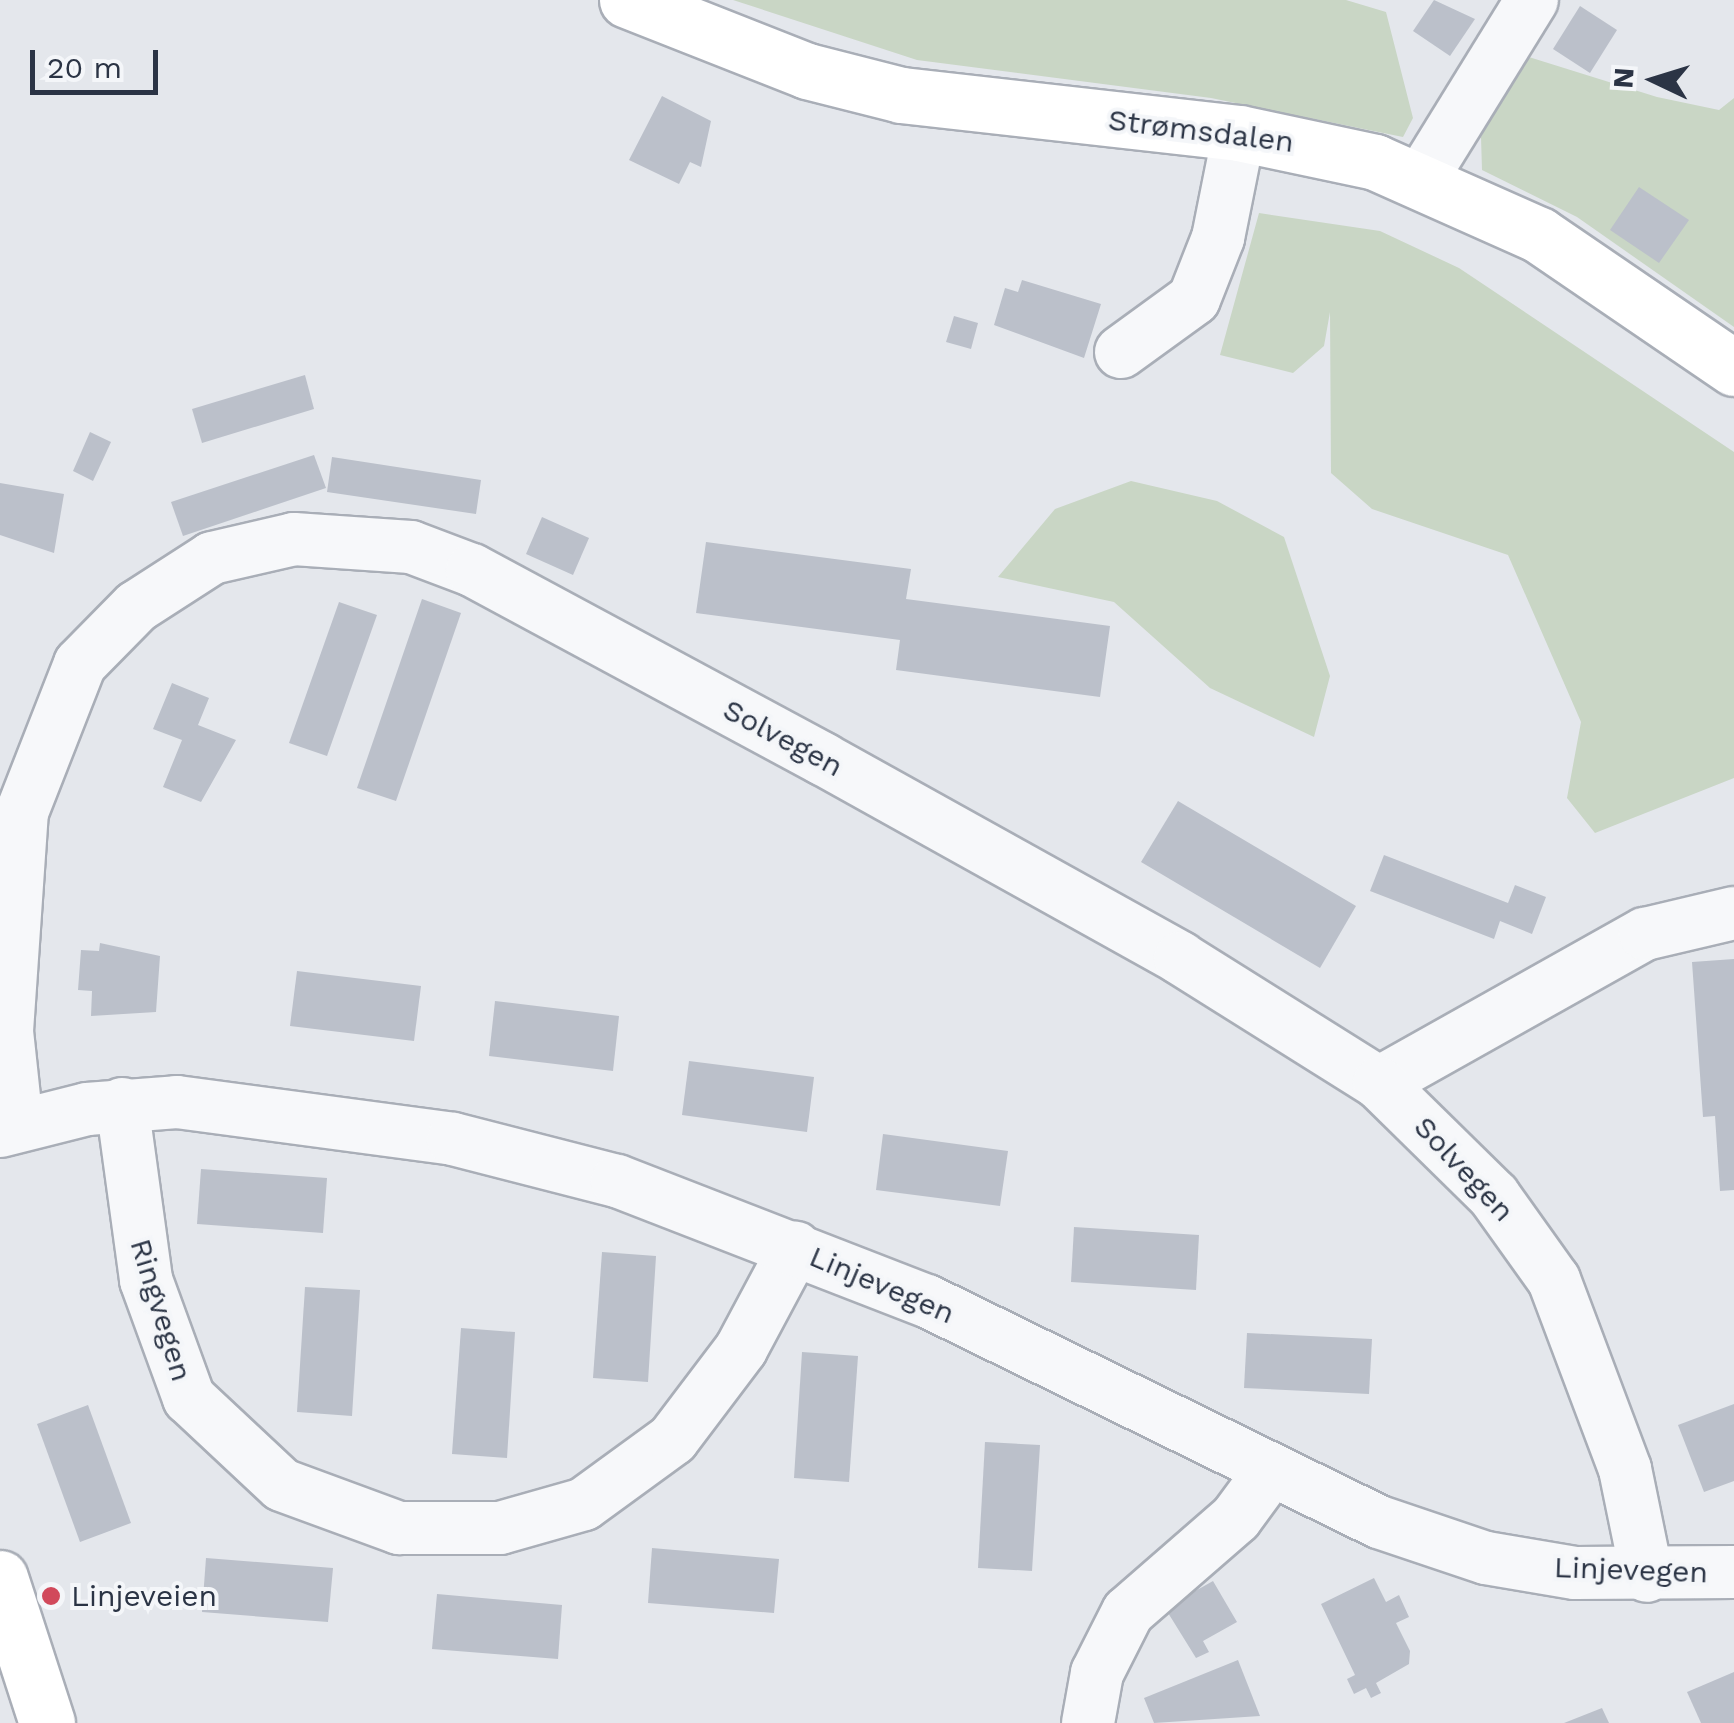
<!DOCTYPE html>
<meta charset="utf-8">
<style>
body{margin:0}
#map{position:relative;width:1734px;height:1723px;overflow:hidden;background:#e4e7ec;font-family:"Work Sans",sans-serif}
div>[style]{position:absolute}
.green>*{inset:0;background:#c9d6c5}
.building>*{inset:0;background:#bbc0ca}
.roads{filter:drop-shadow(2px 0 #a9aeb7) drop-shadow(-2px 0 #a9aeb7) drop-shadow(0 2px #a9aeb7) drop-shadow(0 -2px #a9aeb7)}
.minor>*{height:52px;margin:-26px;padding:0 26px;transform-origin:26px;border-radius:26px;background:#f7f8fa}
.major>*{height:55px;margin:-27.5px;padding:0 27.5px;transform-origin:27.5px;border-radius:27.5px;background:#fff}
.dots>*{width:28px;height:28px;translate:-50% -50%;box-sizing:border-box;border:5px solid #f4f6f9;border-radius:50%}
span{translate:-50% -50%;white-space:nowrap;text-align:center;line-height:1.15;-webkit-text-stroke:8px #f4f6f9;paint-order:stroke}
.street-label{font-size:30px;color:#2b3445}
.poi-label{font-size:30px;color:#2b3445}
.left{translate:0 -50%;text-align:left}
.north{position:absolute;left:1604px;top:30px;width:100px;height:100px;-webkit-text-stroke:8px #f4f6f9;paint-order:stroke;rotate:274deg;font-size:28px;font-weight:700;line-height:40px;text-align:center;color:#2b3445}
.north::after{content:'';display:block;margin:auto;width:35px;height:45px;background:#2b3445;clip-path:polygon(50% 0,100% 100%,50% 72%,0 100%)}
.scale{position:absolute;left:30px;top:50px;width:128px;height:45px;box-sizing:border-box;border:5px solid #2b3445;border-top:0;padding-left:12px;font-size:30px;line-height:35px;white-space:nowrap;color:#2b3445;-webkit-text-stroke:8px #f4f6f9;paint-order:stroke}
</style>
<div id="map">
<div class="green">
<i style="clip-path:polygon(733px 0,1346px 0,1386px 12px,1413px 118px,1403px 137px,1211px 98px,917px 60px)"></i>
<i style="clip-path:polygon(1516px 53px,1657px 97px,1719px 110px,1734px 98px,1734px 327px,1577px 217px,1482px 170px,1481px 137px)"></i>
<i style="clip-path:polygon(1259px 213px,1380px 231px,1459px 268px,1734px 452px,1734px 778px,1595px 833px,1567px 798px,1581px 722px,1508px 555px,1372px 509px,1331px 473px,1330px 312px,1324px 346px,1293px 373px,1220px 355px)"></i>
<i style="clip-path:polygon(1131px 481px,1217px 501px,1284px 537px,1330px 676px,1314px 737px,1210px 688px,1114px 602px,998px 577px,1055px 509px)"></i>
</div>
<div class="building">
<i style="clip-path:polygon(1434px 0,1475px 19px,1450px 56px,1413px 31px)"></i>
<i style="clip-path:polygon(1580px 6px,1617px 30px,1590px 73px,1553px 49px)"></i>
<i style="clip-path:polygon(662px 96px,711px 121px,701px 167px,690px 162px,679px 184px,629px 160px)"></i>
<i style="clip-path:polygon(1639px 187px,1689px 220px,1659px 263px,1610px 230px)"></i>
<i style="clip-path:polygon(1022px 280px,1101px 304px,1084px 358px,994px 325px,1005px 288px,1018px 292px)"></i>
<i style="clip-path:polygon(954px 316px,978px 323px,971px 349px,946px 342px)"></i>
<i style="clip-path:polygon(305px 375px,314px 409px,202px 443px,192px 409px)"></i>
<i style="clip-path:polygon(90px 432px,111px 442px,93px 481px,73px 471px)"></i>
<i style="clip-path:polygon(314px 455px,326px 488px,183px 536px,171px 502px)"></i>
<i style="clip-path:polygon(332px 457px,481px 480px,476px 514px,327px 492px)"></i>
<i style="clip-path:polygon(0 483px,64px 494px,54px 553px,0 535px)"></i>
<i style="clip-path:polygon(542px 517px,589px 538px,573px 575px,526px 554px)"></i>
<i style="clip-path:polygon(706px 542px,911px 569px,906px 599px,1110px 626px,1100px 697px,896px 670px,900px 640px,696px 613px)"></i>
<i style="clip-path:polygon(422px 599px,461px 613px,396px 801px,357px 788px)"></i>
<i style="clip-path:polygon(339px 602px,377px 615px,327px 756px,289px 743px)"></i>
<i style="clip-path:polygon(172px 683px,209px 698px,198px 725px,236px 740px,201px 802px,163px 787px,182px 740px,153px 729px)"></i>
<i style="clip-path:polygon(1178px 801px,1356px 906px,1320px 968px,1141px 862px)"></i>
<i style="clip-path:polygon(1384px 855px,1508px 903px,1515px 885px,1546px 897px,1532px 934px,1500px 921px,1494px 939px,1370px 891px)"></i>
<i style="clip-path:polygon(100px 943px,160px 956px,156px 1012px,91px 1016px,92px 991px,78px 990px,81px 950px,99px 951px)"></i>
<i style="clip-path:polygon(1734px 959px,1734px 1190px,1720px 1191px,1715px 1116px,1703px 1117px,1692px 962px)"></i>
<i style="clip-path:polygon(297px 971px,421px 986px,414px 1041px,290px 1026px)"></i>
<i style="clip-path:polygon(495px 1001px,619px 1016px,613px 1071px,489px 1056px)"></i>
<i style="clip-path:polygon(689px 1061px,814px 1077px,807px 1132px,682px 1115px)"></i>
<i style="clip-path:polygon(883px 1134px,1008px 1151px,1000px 1206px,876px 1190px)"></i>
<i style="clip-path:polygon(201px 1169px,327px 1178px,323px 1233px,197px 1224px)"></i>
<i style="clip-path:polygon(1074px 1227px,1199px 1235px,1196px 1290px,1071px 1282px)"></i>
<i style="clip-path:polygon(602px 1252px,656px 1256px,648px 1382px,593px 1378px)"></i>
<i style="clip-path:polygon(305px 1287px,360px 1290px,352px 1416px,297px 1412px)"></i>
<i style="clip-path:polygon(461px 1328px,515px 1332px,507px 1458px,452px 1454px)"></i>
<i style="clip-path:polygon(1247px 1333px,1372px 1339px,1369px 1394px,1244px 1388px)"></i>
<i style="clip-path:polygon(802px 1352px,858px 1356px,849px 1482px,794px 1478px)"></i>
<i style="clip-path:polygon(1734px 1404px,1734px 1481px,1704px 1492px,1678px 1425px)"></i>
<i style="clip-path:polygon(88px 1405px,131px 1523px,80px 1542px,37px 1424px)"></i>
<i style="clip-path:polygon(985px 1442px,1040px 1445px,1032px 1571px,978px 1568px)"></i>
<i style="clip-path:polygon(652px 1548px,779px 1559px,774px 1613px,648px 1603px)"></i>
<i style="clip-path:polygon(206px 1558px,333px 1568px,328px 1622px,202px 1612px)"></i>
<i style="clip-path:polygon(1374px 1578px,1386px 1602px,1399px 1595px,1409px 1617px,1396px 1623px,1410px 1651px,1409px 1664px,1376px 1683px,1381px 1693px,1371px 1698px,1366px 1688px,1354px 1694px,1347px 1679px,1355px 1675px,1321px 1604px)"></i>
<i style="clip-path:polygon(1213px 1581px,1237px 1622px,1203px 1641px,1209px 1652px,1196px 1658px,1165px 1608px)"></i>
<i style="clip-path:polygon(437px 1594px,562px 1605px,558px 1659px,432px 1649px)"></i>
<i style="clip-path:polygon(1238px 1660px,1260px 1716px,1154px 1723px,1144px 1698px)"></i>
<i style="clip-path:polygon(1734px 1672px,1734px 1723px,1701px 1723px,1687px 1692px)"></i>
<i style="clip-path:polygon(1602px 1708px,1609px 1723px,1564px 1723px)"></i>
</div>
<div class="roads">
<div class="minor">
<i style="left:1422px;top:178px;width:209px;rotate:-58.3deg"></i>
<i style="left:1121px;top:352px;width:90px;rotate:-36deg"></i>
<i style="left:1194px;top:299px;width:66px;rotate:-68.5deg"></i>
<i style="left:1218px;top:238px;width:107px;rotate:-78.7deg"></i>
<i style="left:1379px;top:1083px;width:305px;rotate:-29.3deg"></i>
<i style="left:1645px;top:934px;width:91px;rotate:-13.3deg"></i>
<i style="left:122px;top:1104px;width:178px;rotate:82.2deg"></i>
<i style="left:146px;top:1280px;width:126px;rotate:70deg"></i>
<i style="left:189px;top:1398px;width:127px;rotate:43.1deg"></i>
<i style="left:282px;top:1485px;width:125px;rotate:20.2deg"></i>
<i style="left:399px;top:1528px;width:101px"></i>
<i style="left:500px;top:1528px;width:87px;rotate:-15.9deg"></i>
<i style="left:584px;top:1504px;width:110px;rotate:-36.1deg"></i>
<i style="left:673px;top:1439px;width:113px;rotate:-52.9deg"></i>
<i style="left:741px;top:1349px;width:115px;rotate:-61.9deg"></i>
<i style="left:17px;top:1125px;width:95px;rotate:-96.1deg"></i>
<i style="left:7px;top:1031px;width:220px;rotate:-86.1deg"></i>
<i style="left:22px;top:812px;width:159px;rotate:-68.6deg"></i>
<i style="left:80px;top:664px;width:80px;rotate:-45.5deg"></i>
<i style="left:136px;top:607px;width:90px;rotate:-32.8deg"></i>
<i style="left:212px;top:558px;width:84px;rotate:-13deg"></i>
<i style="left:294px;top:539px;width:117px;rotate:3.9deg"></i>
<i style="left:411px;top:547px;width:65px;rotate:20.7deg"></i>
<i style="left:472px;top:570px;width:399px;rotate:28.3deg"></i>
<i style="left:823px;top:759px;width:409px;rotate:29.1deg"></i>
<i style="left:1180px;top:958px;width:235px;rotate:32.1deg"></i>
<i style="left:1379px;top:1083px;width:161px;rotate:44.5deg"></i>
<i style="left:1494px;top:1196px;width:103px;rotate:54.5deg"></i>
<i style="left:1554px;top:1280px;width:202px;rotate:69.4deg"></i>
<i style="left:1625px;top:1469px;width:109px;rotate:78.4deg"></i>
<i style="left:0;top:1131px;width:90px;rotate:-14.2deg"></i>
<i style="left:87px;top:1109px;width:90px;rotate:-4.4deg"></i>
<i style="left:177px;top:1102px;width:278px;rotate:7.6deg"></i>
<i style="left:453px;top:1139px;width:169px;rotate:14.4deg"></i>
<i style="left:617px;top:1181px;width:332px;rotate:21.2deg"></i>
<i style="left:927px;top:1301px;width:503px;rotate:26.06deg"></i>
<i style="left:1379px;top:1522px;width:113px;rotate:18.6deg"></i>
<i style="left:1486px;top:1558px;width:90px;rotate:9.6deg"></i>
<i style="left:1575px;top:1573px;width:159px;rotate:-0.4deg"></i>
<i style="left:1088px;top:1723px;width:51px;rotate:-79.8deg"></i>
<i style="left:1097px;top:1673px;width:68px;rotate:-63.1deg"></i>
<i style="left:1128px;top:1612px;width:143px;rotate:-41deg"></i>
<i style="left:1236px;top:1518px;width:56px;rotate:-53.7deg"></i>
</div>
<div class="major">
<i style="left:627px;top:0;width:193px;rotate:21.5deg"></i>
<i style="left:807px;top:71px;width:97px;rotate:14.3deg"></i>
<i style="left:901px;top:95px;width:340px;rotate:6.4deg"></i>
<i style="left:1239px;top:133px;width:139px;rotate:12deg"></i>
<i style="left:1375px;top:162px;width:180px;rotate:24deg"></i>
<i style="left:1539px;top:235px;width:236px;rotate:34.3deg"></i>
<i style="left:0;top:1578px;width:152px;rotate:72deg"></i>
</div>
</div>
<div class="dots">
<i style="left:51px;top:1596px;background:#d1495b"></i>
</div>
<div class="street-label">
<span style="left:1201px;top:131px;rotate:7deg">Strømsdalen</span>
<span style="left:783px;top:738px;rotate:28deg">Solvegen</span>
<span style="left:1464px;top:1169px;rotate:47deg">Solvegen</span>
<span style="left:882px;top:1285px;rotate:23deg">Linjevegen</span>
<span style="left:161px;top:1310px;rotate:73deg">Ringvegen</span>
<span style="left:1631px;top:1570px;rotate:2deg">Linjevegen</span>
</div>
<div class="poi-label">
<span class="left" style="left:71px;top:1596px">Linjeveien</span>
</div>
<div class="north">N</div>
<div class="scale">20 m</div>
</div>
